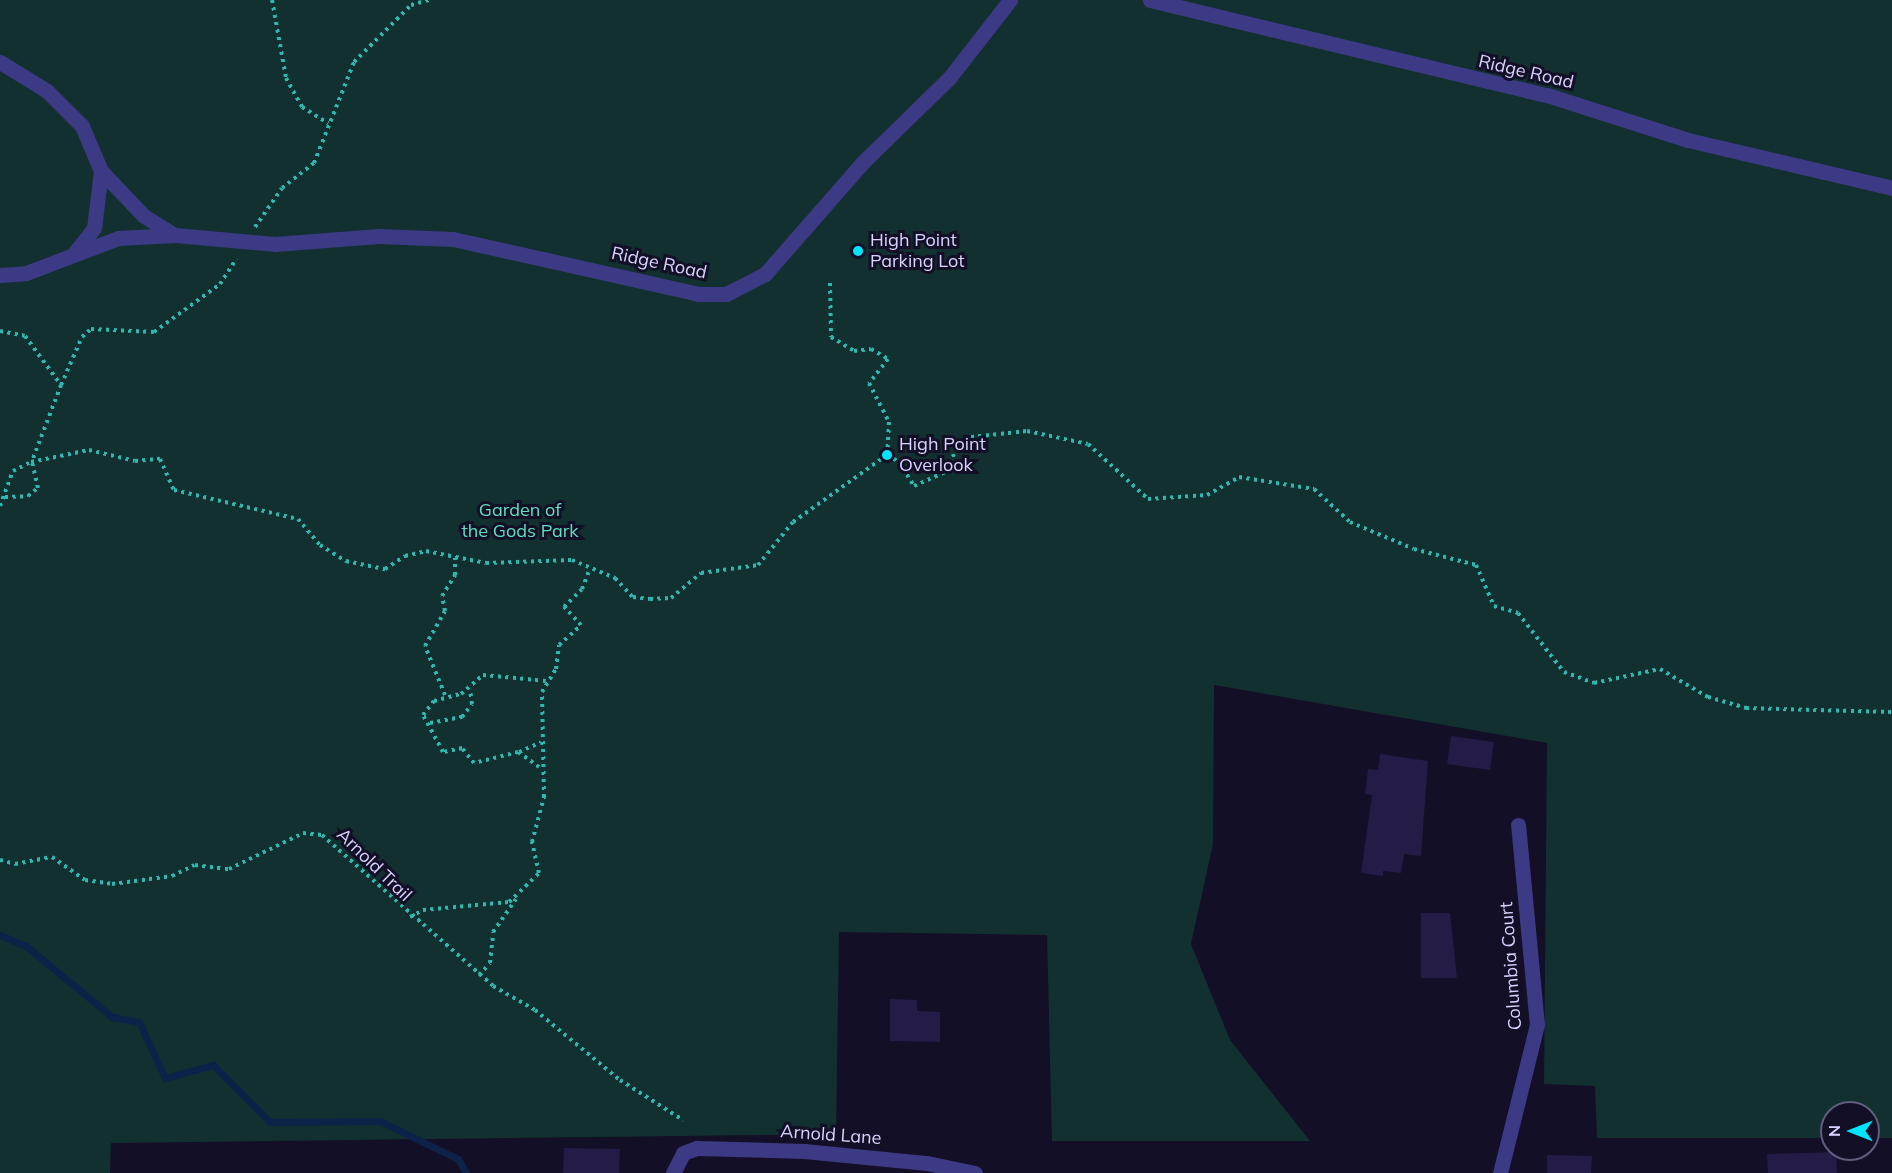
<!DOCTYPE html>
<style>
body{margin:0}
#map{position:relative;width:1892px;height:1173px;overflow:hidden;background:#130f26;font-family:Mulish,sans-serif}
div>[style]{position:absolute}
.green>*{inset:0;background:#12302f}
.stream>*{height:7px;margin:-3.5px;padding:0 3.5px;transform-origin:3.5px;border-radius:3.5px;background:#0c2248}
.building>*{inset:0;background:#241b47}
.path>*{height:4px;margin-top:-2px;transform-origin:0;background:repeating-linear-gradient(90deg,#2fb8b0 0 3px,transparent 0 7.5px)}
.street>*{height:15px;margin:-7.5px;padding:0 7.5px;transform-origin:7.5px;border-radius:7.5px;background:#3d3a85}
.dots>*{width:16px;height:16px;translate:-50% -50%;box-sizing:border-box;border:3px solid #130f26;border-radius:50%}
span{translate:-50% -50%;white-space:nowrap;text-align:center;line-height:1.15;-webkit-text-stroke:6px #130f26;paint-order:stroke}
.street-label{font-size:18px;color:#d9d4ff}
.poi-label{font-size:18px;color:#d9d4ff}
.left{translate:0 -50%;text-align:left}
.park-label{font-size:18px;color:#5fe0c0}
.north{position:absolute;left:1820px;top:1101px;width:60px;height:60px;box-sizing:border-box;background:#130f26;border:2px solid #625e7d;border-radius:50%;rotate:270deg;font-size:16px;font-weight:700;line-height:24px;text-align:center;color:#d9d4ff}
.north::after{content:'';display:block;margin:auto;width:21px;height:27px;background:#00e5ff;clip-path:polygon(50% 0,100% 100%,50% 72%,0 100%)}
</style>
<div id="map">
<div class="green">
<i style="clip-path:polygon(0 0,1892px 0,1892px 1138px,1868px 1138px,1868px 1113px,1832px 1113px,1832px 1138px,1597px 1138px,1595px 1086px,1544px 1084px,1547px 743px,1214px 685px,1213px 844px,1191px 944px,1230px 1040px,1310px 1141px,1052px 1141px,1047px 935px,839px 932px,836px 1134px,111px 1143px,110px 1173px,0 1173px)"></i>
</div>
<div class="stream">
<i style="left:0;top:935px;width:28px;rotate:23deg"></i>
<i style="left:26px;top:946px;width:112px;rotate:39.5deg"></i>
<i style="left:112px;top:1017px;width:27px;rotate:10deg"></i>
<i style="left:139px;top:1022px;width:62px;rotate:65.1deg"></i>
<i style="left:165px;top:1078px;width:50px;rotate:-15.2deg"></i>
<i style="left:213px;top:1065px;width:81px;rotate:45deg"></i>
<i style="left:270px;top:1122px;width:110px;rotate:-0.5deg"></i>
<i style="left:380px;top:1121px;width:87px;rotate:26deg"></i>
<i style="left:458px;top:1159px;width:16px;rotate:60deg"></i>
</div>
<div class="building">
<i style="clip-path:polygon(1451px 736px,1494px 742px,1490px 770px,1447px 764px)"></i>
<i style="clip-path:polygon(1380px 754px,1428px 761px,1421px 856px,1404px 854px,1401px 873px,1383px 871px,1383px 876px,1361px 873px,1372px 795px,1365px 794px,1368px 769px,1378px 770px)"></i>
<i style="clip-path:polygon(1421px 913px,1450px 913px,1457px 978px,1421px 978px)"></i>
<i style="clip-path:polygon(890px 999px,917px 1000px,917px 1011px,940px 1012px,940px 1042px,890px 1041px)"></i>
<i style="clip-path:polygon(564px 1148px,620px 1149px,619px 1173px,563px 1173px)"></i>
<i style="clip-path:polygon(1836px 1152px,1837px 1173px,1768px 1173px,1767px 1154px)"></i>
<i style="clip-path:polygon(1547px 1155px,1592px 1156px,1591px 1173px,1547px 1173px)"></i>
</div>
<div class="path">
<i style="left:272px;top:0;width:79px;rotate:79.8deg"></i>
<i style="left:286px;top:78px;width:33px;rotate:61deg"></i>
<i style="left:302px;top:107px;width:31px;rotate:32deg"></i>
<i style="left:255px;top:227px;width:47px;rotate:-55.3deg"></i>
<i style="left:282px;top:188px;width:41px;rotate:-38deg"></i>
<i style="left:314px;top:163px;width:109px;rotate:-68.4deg"></i>
<i style="left:354px;top:62px;width:81px;rotate:-45deg"></i>
<i style="left:411px;top:5px;width:19px;rotate:-16deg"></i>
<i style="left:830px;top:283px;width:54px;rotate:88.9deg"></i>
<i style="left:831px;top:337px;width:27px;rotate:31deg"></i>
<i style="left:854px;top:351px;width:17px;rotate:-7deg"></i>
<i style="left:871px;top:349px;width:20px;rotate:30deg"></i>
<i style="left:888px;top:359px;width:31px;rotate:128deg"></i>
<i style="left:869px;top:383px;width:44px;rotate:62.9deg"></i>
<i style="left:889px;top:422px;width:33px;rotate:93deg"></i>
<i style="left:887px;top:455px;width:14px;rotate:30deg"></i>
<i style="left:899px;top:462px;width:28px;rotate:58deg"></i>
<i style="left:914px;top:486px;width:37px;rotate:-24deg"></i>
<i style="left:948px;top:471px;width:24px;rotate:-71deg"></i>
<i style="left:956px;top:448px;width:19px;rotate:-36deg"></i>
<i style="left:971px;top:437px;width:56px;rotate:-6.1deg"></i>
<i style="left:1027px;top:431px;width:62px;rotate:12deg"></i>
<i style="left:1088px;top:444px;width:81px;rotate:42.5deg"></i>
<i style="left:1148px;top:499px;width:59px;rotate:-3.9deg"></i>
<i style="left:1207px;top:495px;width:37px;rotate:-29deg"></i>
<i style="left:1239px;top:477px;width:76px;rotate:9.1deg"></i>
<i style="left:1314px;top:489px;width:49px;rotate:42.5deg"></i>
<i style="left:1350px;top:522px;width:69px;rotate:22.9deg"></i>
<i style="left:1414px;top:549px;width:64px;rotate:14.5deg"></i>
<i style="left:1476px;top:565px;width:45px;rotate:66.3deg"></i>
<i style="left:1494px;top:606px;width:25px;rotate:16deg"></i>
<i style="left:1518px;top:613px;width:75px;rotate:52.1deg"></i>
<i style="left:1564px;top:672px;width:32px;rotate:20deg"></i>
<i style="left:1594px;top:683px;width:67px;rotate:-12deg"></i>
<i style="left:1660px;top:669px;width:56px;rotate:30.3deg"></i>
<i style="left:1708px;top:697px;width:40px;rotate:16deg"></i>
<i style="left:1746px;top:708px;width:146px;rotate:1.6deg"></i>
<i style="left:0;top:331px;width:25px;rotate:11deg"></i>
<i style="left:25px;top:336px;width:61px;rotate:53.7deg"></i>
<i style="left:61px;top:385px;width:81px;rotate:110.9deg"></i>
<i style="left:61px;top:385px;width:52px;rotate:-66.4deg"></i>
<i style="left:82px;top:337px;width:12px;rotate:-42deg"></i>
<i style="left:91px;top:329px;width:63px;rotate:2.7deg"></i>
<i style="left:154px;top:332px;width:82px;rotate:-36deg"></i>
<i style="left:220px;top:284px;width:30px;rotate:-57deg"></i>
<i style="left:5px;top:497px;width:23px;rotate:-2deg"></i>
<i style="left:28px;top:496px;width:13px;rotate:-39deg"></i>
<i style="left:38px;top:488px;width:27px;rotate:-103deg"></i>
<i style="left:0;top:506px;width:37px;rotate:-70deg"></i>
<i style="left:13px;top:471px;width:20px;rotate:-27deg"></i>
<i style="left:31px;top:462px;width:59px;rotate:-11.7deg"></i>
<i style="left:89px;top:450px;width:47px;rotate:13.4deg"></i>
<i style="left:135px;top:461px;width:25px;rotate:-5deg"></i>
<i style="left:160px;top:459px;width:34px;rotate:66deg"></i>
<i style="left:174px;top:490px;width:127px;rotate:13.2deg"></i>
<i style="left:298px;top:519px;width:34px;rotate:50deg"></i>
<i style="left:320px;top:545px;width:31px;rotate:32deg"></i>
<i style="left:346px;top:561px;width:40px;rotate:12deg"></i>
<i style="left:385px;top:569px;width:24px;rotate:-33deg"></i>
<i style="left:405px;top:556px;width:22px;rotate:-13deg"></i>
<i style="left:426px;top:551px;width:61px;rotate:11.3deg"></i>
<i style="left:486px;top:563px;width:86px;rotate:-2deg"></i>
<i style="left:572px;top:560px;width:47px;rotate:22.7deg"></i>
<i style="left:615px;top:578px;width:26px;rotate:47deg"></i>
<i style="left:633px;top:597px;width:17px;rotate:7deg"></i>
<i style="left:650px;top:599px;width:21px;rotate:-3deg"></i>
<i style="left:671px;top:598px;width:39px;rotate:-40deg"></i>
<i style="left:701px;top:573px;width:58px;rotate:-8deg"></i>
<i style="left:758px;top:565px;width:55px;rotate:-50.9deg"></i>
<i style="left:793px;top:522px;width:115px;rotate:-35.5deg"></i>
<i style="left:445px;top:695px;width:53px;rotate:-112.2deg"></i>
<i style="left:425px;top:646px;width:40px;rotate:-60.3deg"></i>
<i style="left:445px;top:611px;width:15px;rotate:-101deg"></i>
<i style="left:442px;top:596px;width:25px;rotate:-58deg"></i>
<i style="left:455px;top:575px;width:17px;rotate:-90deg"></i>
<i style="left:430px;top:723px;width:33px;rotate:-11deg"></i>
<i style="left:462px;top:717px;width:16px;rotate:-52deg"></i>
<i style="left:472px;top:704px;width:15px;rotate:-98deg"></i>
<i style="left:519px;top:752px;width:24px;rotate:-24deg"></i>
<i style="left:539px;top:767px;width:26px;rotate:-144deg"></i>
<i style="left:518px;top:752px;width:45px;rotate:166deg"></i>
<i style="left:474px;top:763px;width:19px;rotate:-129deg"></i>
<i style="left:462px;top:748px;width:19px;rotate:168deg"></i>
<i style="left:443px;top:752px;width:42px;rotate:-118.4deg"></i>
<i style="left:423px;top:715px;width:18px;rotate:-52deg"></i>
<i style="left:434px;top:701px;width:28px;rotate:-15deg"></i>
<i style="left:461px;top:694px;width:29px;rotate:-41deg"></i>
<i style="left:483px;top:675px;width:63px;rotate:5.4deg"></i>
<i style="left:0;top:860px;width:16px;rotate:15deg"></i>
<i style="left:15px;top:864px;width:38px;rotate:-11deg"></i>
<i style="left:52px;top:857px;width:40px;rotate:34.9deg"></i>
<i style="left:85px;top:880px;width:27px;rotate:8deg"></i>
<i style="left:112px;top:884px;width:61px;rotate:-7.6deg"></i>
<i style="left:172px;top:876px;width:25px;rotate:-26deg"></i>
<i style="left:195px;top:865px;width:34px;rotate:7deg"></i>
<i style="left:229px;top:869px;width:82px;rotate:-25.9deg"></i>
<i style="left:303px;top:833px;width:19px;rotate:6deg"></i>
<i style="left:322px;top:835px;width:228px;rotate:41.4deg"></i>
<i style="left:493px;top:986px;width:48px;rotate:29.7deg"></i>
<i style="left:535px;top:1010px;width:110px;rotate:39.5deg"></i>
<i style="left:620px;top:1080px;width:75px;rotate:32.4deg"></i>
<i style="left:410px;top:917px;width:15px;rotate:-28deg"></i>
<i style="left:423px;top:910px;width:86px;rotate:-5.3deg"></i>
<i style="left:509px;top:902px;width:42px;rotate:-44deg"></i>
<i style="left:539px;top:873px;width:32px;rotate:-103deg"></i>
<i style="left:532px;top:842px;width:47px;rotate:-75.1deg"></i>
<i style="left:544px;top:797px;width:105px;rotate:-91.1deg"></i>
<i style="left:542px;top:692px;width:27px;rotate:-59deg"></i>
<i style="left:556px;top:669px;width:24px;rotate:-83deg"></i>
<i style="left:559px;top:645px;width:30px;rotate:-42deg"></i>
<i style="left:581px;top:625px;width:25px;rotate:-133deg"></i>
<i style="left:564px;top:607px;width:25px;rotate:-45deg"></i>
<i style="left:582px;top:589px;width:22px;rotate:-69deg"></i>
<i style="left:479px;top:975px;width:16px;rotate:-47deg"></i>
<i style="left:490px;top:963px;width:31px;rotate:-84deg"></i>
<i style="left:493px;top:932px;width:40px;rotate:-55.1deg"></i>
</div>
<div class="street">
<i style="left:1150px;top:0;width:408px;rotate:13.5deg"></i>
<i style="left:1547px;top:95px;width:148px;rotate:17.7deg"></i>
<i style="left:1688px;top:140px;width:210px;rotate:13.2deg"></i>
<i style="left:0;top:62px;width:55px;rotate:31.7deg"></i>
<i style="left:47px;top:91px;width:49px;rotate:45deg"></i>
<i style="left:82px;top:126px;width:49px;rotate:67.1deg"></i>
<i style="left:101px;top:171px;width:57px;rotate:97deg"></i>
<i style="left:94px;top:228px;width:31px;rotate:128deg"></i>
<i style="left:101px;top:171px;width:62px;rotate:46.3deg"></i>
<i style="left:144px;top:216px;width:36px;rotate:32deg"></i>
<i style="left:0;top:275px;width:26px;rotate:-4deg"></i>
<i style="left:26px;top:273px;width:98px;rotate:-20.8deg"></i>
<i style="left:118px;top:238px;width:57px;rotate:-3deg"></i>
<i style="left:175px;top:235px;width:100px;rotate:5.1deg"></i>
<i style="left:275px;top:244px;width:104px;rotate:-4.4deg"></i>
<i style="left:379px;top:236px;width:74px;rotate:2.3deg"></i>
<i style="left:453px;top:239px;width:252px;rotate:12.6deg"></i>
<i style="left:699px;top:294px;width:27px"></i>
<i style="left:726px;top:294px;width:44px;rotate:-27.1deg"></i>
<i style="left:765px;top:274px;width:149px;rotate:-48.8deg"></i>
<i style="left:863px;top:162px;width:122px;rotate:-44.3deg"></i>
<i style="left:950px;top:77px;width:98px;rotate:-52.1deg"></i>
<i style="left:673px;top:1173px;width:22px;rotate:-63deg"></i>
<i style="left:683px;top:1153px;width:15px;rotate:-20deg"></i>
<i style="left:697px;top:1148px;width:107px;rotate:1.6deg"></i>
<i style="left:804px;top:1151px;width:124px;rotate:5.6deg"></i>
<i style="left:927px;top:1163px;width:49px;rotate:11.8deg"></i>
<i style="left:1500px;top:1173px;width:153px;rotate:-76deg"></i>
<i style="left:1537px;top:1025px;width:201px;rotate:-95.4deg"></i>
</div>
<div class="dots">
<i style="left:858px;top:251px;background:#00e5ff"></i>
<i style="left:887px;top:455px;background:#00e5ff"></i>
</div>
<div class="street-label">
<span style="left:1526px;top:72px;rotate:13deg">Ridge Road</span>
<span style="left:659px;top:263px;rotate:12deg">Ridge Road</span>
<span style="left:374px;top:865px;rotate:44deg">Arnold Trail</span>
<span style="left:1511px;top:966px;rotate:-94deg">Columbia Court</span>
<span style="left:831px;top:1135px;rotate:4deg">Arnold Lane</span>
</div>
<div class="poi-label">
<span class="left" style="left:870px;top:251px">High Point<br>Parking Lot</span>
<span class="left" style="left:899px;top:455px">High Point<br>Overlook</span>
</div>
<div class="park-label">
<span style="left:520px;top:521px">Garden of<br>the Gods Park</span>
</div>
<div class="north">N</div>
</div>
